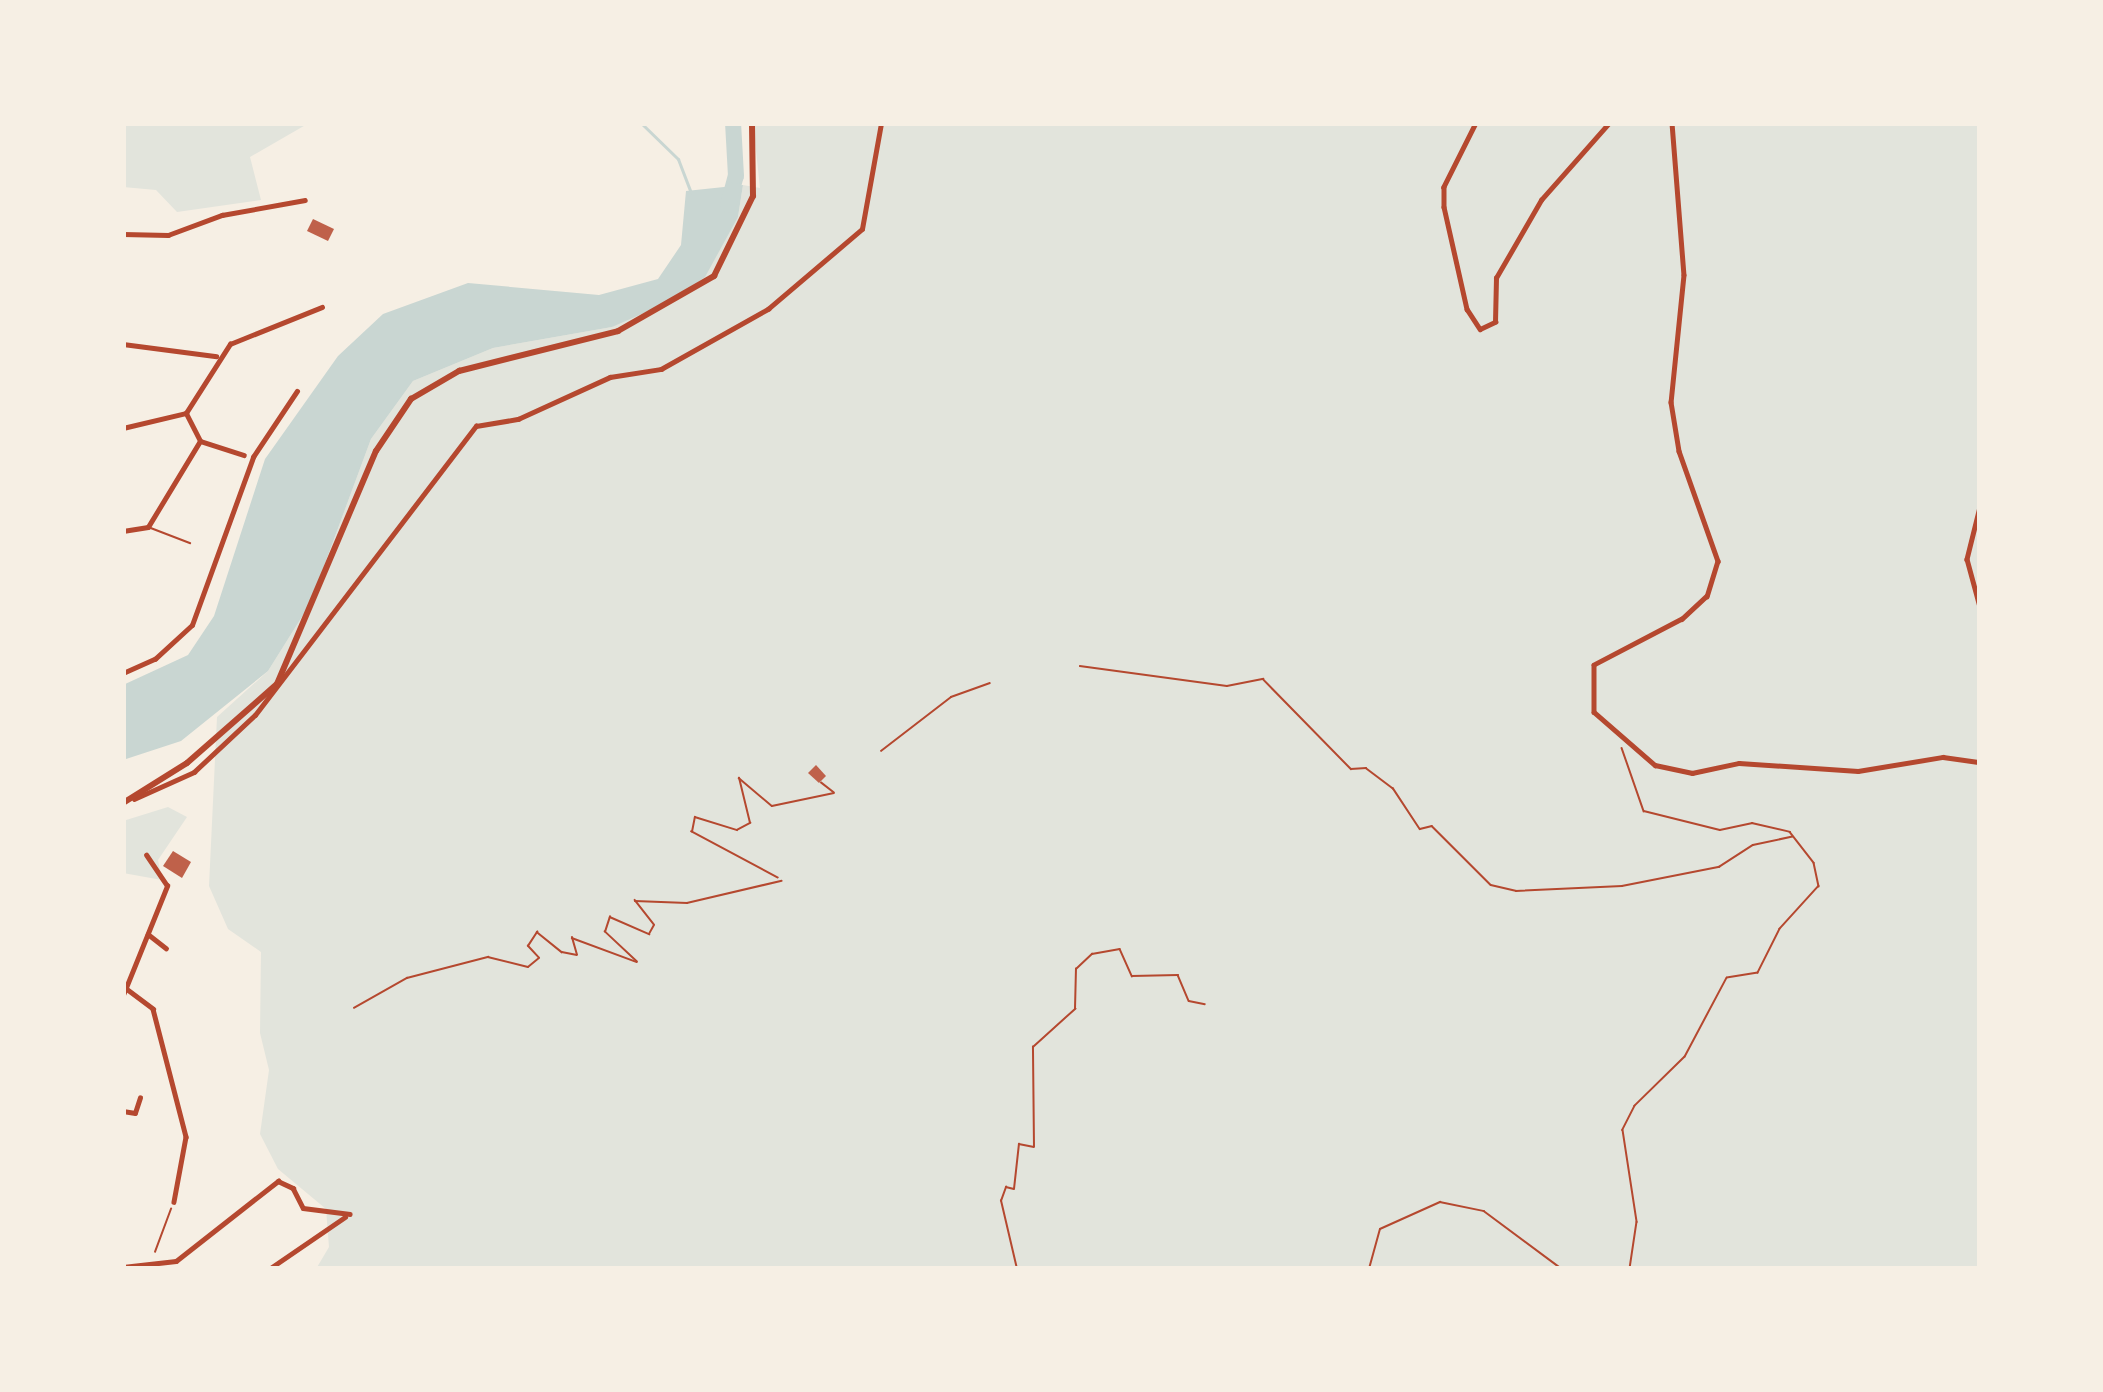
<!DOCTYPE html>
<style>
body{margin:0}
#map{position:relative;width:2103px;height:1392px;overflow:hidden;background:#f6efe4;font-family:Helvetica,sans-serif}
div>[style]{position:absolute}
.green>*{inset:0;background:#e2e4dc}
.water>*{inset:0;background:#c9d6d2}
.stream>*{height:3px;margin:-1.5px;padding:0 1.5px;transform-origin:1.5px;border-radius:1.5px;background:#c9d6d2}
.river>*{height:16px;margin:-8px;padding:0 8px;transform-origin:8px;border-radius:8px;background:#c9d6d2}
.building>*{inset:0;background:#bf614a}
.path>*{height:1.5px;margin:-0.75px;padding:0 0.75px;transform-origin:0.75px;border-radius:0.75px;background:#b5482f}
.service>*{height:1.5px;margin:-0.75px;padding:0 0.75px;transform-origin:0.75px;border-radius:0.75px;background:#b5482f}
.minor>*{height:4.5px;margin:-2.25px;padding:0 2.25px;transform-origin:2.25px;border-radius:2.25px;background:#b5482f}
.secondary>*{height:6px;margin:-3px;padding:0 3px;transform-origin:3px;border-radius:3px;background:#b5482f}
span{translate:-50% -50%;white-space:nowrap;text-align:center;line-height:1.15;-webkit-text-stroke:9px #f6efe4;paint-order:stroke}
.frame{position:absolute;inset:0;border:126px solid #f6efe4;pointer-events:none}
</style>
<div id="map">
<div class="green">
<i style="clip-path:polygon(123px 123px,309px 123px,250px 157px,261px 200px,177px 212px,156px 190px,123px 187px)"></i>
<i style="clip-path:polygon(753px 123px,1980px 123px,1980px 1269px,316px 1269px,329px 1247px,326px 1209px,278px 1169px,260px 1134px,269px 1070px,260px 1033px,261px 952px,228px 929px,209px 886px,217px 717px,268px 671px,310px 604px,371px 439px,413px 381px,493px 348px,612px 327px,738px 217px,743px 185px,760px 188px)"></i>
<i style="clip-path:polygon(168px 807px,187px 817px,158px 860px,162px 880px,123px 873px,123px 821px)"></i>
</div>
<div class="water">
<i style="clip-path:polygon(743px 185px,738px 217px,705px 277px,671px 301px,612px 327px,493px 348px,413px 381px,371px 439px,310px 604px,268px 671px,181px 741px,123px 760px,123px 685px,188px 655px,214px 616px,265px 459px,338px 356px,383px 314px,468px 283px,599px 295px,658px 279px,681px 245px,686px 191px)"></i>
</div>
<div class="stream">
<i style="left:641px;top:123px;width:52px;rotate:44.2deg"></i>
<i style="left:678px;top:159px;width:36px;rotate:69deg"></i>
</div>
<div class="river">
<i style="left:728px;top:205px;width:30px;rotate:-75deg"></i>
<i style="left:736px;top:176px;width:53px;rotate:-93.2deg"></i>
</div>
<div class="building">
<i style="clip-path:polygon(313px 219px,334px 229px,328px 241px,307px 231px)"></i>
<i style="clip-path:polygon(816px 765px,826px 776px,819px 783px,808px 773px)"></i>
<i style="clip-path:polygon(173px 851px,191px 862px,182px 878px,163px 866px)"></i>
</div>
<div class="path">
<i style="left:1080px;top:666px;width:148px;rotate:7.7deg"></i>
<i style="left:1227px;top:686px;width:37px;rotate:-11deg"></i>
<i style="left:1263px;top:679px;width:126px;rotate:45.6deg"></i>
<i style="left:1351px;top:769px;width:15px;rotate:-4deg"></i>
<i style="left:1366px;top:768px;width:34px;rotate:37deg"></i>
<i style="left:1393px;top:788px;width:49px;rotate:56.6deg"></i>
<i style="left:1420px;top:829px;width:12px;rotate:-14deg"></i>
<i style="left:1432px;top:826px;width:83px;rotate:45deg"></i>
<i style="left:1491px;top:885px;width:26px;rotate:13deg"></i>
<i style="left:1516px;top:891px;width:106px;rotate:-2.7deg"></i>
<i style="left:1622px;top:886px;width:99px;rotate:-11.1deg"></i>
<i style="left:1719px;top:867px;width:40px;rotate:-32.9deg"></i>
<i style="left:1753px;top:845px;width:40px;rotate:-12deg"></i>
<i style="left:1622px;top:748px;width:67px;rotate:70.8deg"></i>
<i style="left:1644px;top:811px;width:78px;rotate:14deg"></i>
<i style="left:1720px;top:830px;width:33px;rotate:-12deg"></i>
<i style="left:1752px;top:823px;width:39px;rotate:13deg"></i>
<i style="left:1790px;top:832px;width:39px;rotate:52deg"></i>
<i style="left:1814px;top:863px;width:24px;rotate:78deg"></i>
<i style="left:1819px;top:886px;width:58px;rotate:132.2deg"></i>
<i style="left:1780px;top:929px;width:49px;rotate:116.6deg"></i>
<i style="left:1758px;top:973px;width:31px;rotate:171deg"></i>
<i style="left:1727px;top:978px;width:89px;rotate:118deg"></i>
<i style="left:1685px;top:1057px;width:70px;rotate:135.6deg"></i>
<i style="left:1635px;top:1106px;width:27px;rotate:117deg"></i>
<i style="left:1623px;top:1130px;width:93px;rotate:81.3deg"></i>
<i style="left:1637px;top:1222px;width:48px;rotate:98.5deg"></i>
<i style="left:881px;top:751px;width:88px;rotate:-37.6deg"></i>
<i style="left:951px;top:697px;width:41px;rotate:-19.7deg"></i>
<i style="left:778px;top:878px;width:98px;rotate:-151.9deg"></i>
<i style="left:692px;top:832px;width:15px;rotate:-79deg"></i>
<i style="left:695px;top:817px;width:44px;rotate:17.2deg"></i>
<i style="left:737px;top:830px;width:15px;rotate:-28deg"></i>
<i style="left:750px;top:823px;width:46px;rotate:-103.7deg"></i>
<i style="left:739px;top:778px;width:43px;rotate:40.3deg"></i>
<i style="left:772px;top:806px;width:63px;rotate:-11.8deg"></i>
<i style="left:834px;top:793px;width:16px;rotate:-142deg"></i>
<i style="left:354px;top:1008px;width:61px;rotate:-29.5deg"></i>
<i style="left:407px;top:978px;width:84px;rotate:-14.5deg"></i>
<i style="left:488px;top:957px;width:41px;rotate:14deg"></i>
<i style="left:528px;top:967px;width:14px;rotate:-39deg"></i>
<i style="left:539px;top:958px;width:16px;rotate:-133deg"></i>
<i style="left:528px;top:946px;width:17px;rotate:-57deg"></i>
<i style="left:537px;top:932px;width:32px;rotate:39deg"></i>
<i style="left:562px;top:952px;width:15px;rotate:11deg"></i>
<i style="left:577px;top:955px;width:18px;rotate:-106deg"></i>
<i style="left:572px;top:938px;width:69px;rotate:20.3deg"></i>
<i style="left:637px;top:962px;width:44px;rotate:-136.8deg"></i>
<i style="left:605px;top:932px;width:16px;rotate:-72deg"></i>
<i style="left:610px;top:917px;width:43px;rotate:23.6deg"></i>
<i style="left:649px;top:934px;width:10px;rotate:-61deg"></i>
<i style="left:654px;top:925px;width:31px;rotate:-128deg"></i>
<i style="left:635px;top:901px;width:52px;rotate:2.2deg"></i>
<i style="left:687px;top:903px;width:97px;rotate:-13.2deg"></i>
<i style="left:155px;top:1252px;width:46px;rotate:-69.6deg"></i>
<i style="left:1017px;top:1269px;width:70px;rotate:-103.2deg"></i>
<i style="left:1001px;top:1201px;width:15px;rotate:-70deg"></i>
<i style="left:1006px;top:1187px;width:8px;rotate:14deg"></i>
<i style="left:1014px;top:1189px;width:45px;rotate:-83.7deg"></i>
<i style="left:1019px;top:1144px;width:15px;rotate:11deg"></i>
<i style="left:1034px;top:1147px;width:100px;rotate:-90.6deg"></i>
<i style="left:1033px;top:1047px;width:57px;rotate:-42.1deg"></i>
<i style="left:1075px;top:1009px;width:40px;rotate:-88.6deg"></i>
<i style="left:1076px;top:969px;width:22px;rotate:-43deg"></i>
<i style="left:1092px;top:954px;width:28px;rotate:-10deg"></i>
<i style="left:1120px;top:949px;width:30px;rotate:66deg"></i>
<i style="left:1132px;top:976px;width:46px;rotate:-1.2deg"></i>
<i style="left:1178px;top:975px;width:28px;rotate:67deg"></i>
<i style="left:1189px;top:1001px;width:16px;rotate:11deg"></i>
<i style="left:1369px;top:1269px;width:41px;rotate:-74.6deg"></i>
<i style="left:1380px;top:1229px;width:66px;rotate:-24.2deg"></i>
<i style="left:1440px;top:1202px;width:45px;rotate:11.6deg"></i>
<i style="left:1484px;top:1211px;width:97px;rotate:36.6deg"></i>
</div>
<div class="service">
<i style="left:151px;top:528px;width:42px;rotate:21deg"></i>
</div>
<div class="minor">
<i style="left:1476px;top:123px;width:72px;rotate:116.6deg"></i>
<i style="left:1444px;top:187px;width:20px;rotate:90deg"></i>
<i style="left:1444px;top:207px;width:105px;rotate:77.3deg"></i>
<i style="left:1467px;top:309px;width:24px;rotate:57deg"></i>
<i style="left:1480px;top:329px;width:17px;rotate:-25deg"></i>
<i style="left:1495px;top:322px;width:44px;rotate:-88.7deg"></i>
<i style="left:1496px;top:278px;width:90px;rotate:-60deg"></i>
<i style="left:1541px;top:200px;width:103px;rotate:-48.6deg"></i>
<i style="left:1672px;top:123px;width:152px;rotate:85.5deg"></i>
<i style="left:1684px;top:275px;width:128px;rotate:95.8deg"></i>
<i style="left:1671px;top:402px;width:50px;rotate:80.7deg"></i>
<i style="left:1679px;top:451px;width:117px;rotate:70.5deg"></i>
<i style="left:1718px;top:561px;width:37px;rotate:107deg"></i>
<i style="left:1707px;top:596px;width:34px;rotate:137deg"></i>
<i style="left:1682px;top:619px;width:99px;rotate:152.4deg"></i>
<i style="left:1594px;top:665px;width:47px;rotate:90deg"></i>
<i style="left:1594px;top:712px;width:81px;rotate:41deg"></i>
<i style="left:1655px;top:765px;width:38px;rotate:12deg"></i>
<i style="left:1692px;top:773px;width:48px;rotate:-12deg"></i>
<i style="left:1739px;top:763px;width:119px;rotate:3.8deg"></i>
<i style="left:1858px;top:771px;width:86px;rotate:-9.4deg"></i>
<i style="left:1943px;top:757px;width:37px;rotate:8deg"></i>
<i style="left:123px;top:234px;width:45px;rotate:1.3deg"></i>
<i style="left:168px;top:235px;width:58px;rotate:-20.3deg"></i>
<i style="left:222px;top:215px;width:84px;rotate:-10.2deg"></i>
<i style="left:123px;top:344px;width:94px;rotate:7.4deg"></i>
<i style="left:123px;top:428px;width:65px;rotate:-13.4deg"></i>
<i style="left:186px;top:413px;width:82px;rotate:-57.5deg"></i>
<i style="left:230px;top:344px;width:99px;rotate:-21.9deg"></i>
<i style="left:200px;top:441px;width:46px;rotate:17.7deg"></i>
<i style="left:1980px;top:507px;width:54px;rotate:104deg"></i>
<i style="left:1967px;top:559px;width:50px;rotate:74.8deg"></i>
<i style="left:123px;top:531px;width:25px;rotate:-9deg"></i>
<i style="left:148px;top:527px;width:100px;rotate:-58.8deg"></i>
<i style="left:200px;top:441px;width:31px;rotate:-117deg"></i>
<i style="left:123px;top:673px;width:35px;rotate:-24deg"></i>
<i style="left:155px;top:659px;width:50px;rotate:-42.6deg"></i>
<i style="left:192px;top:625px;width:179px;rotate:-70deg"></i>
<i style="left:253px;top:457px;width:79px;rotate:-56.3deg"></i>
<i style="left:134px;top:799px;width:66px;rotate:-24.2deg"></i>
<i style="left:194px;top:772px;width:83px;rotate:-43.1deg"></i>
<i style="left:255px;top:715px;width:364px;rotate:-52.6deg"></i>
<i style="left:476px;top:426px;width:43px;rotate:-9.5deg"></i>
<i style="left:518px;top:419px;width:101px;rotate:-24.5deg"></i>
<i style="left:610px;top:377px;width:52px;rotate:-8.9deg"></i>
<i style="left:661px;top:369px;width:123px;rotate:-29.3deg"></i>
<i style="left:768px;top:309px;width:123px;rotate:-40.4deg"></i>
<i style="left:862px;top:229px;width:108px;rotate:-79.8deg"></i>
<i style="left:148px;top:934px;width:23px;rotate:38deg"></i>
<i style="left:123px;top:986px;width:38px;rotate:37deg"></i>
<i style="left:153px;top:1009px;width:132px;rotate:75.5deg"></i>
<i style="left:186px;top:1137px;width:66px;rotate:100.5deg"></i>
<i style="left:123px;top:995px;width:118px;rotate:-68deg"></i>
<i style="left:167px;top:886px;width:37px;rotate:-124deg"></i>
<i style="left:123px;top:1111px;width:12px;rotate:9deg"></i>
<i style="left:135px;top:1113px;width:16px;rotate:-72deg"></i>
<i style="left:123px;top:1267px;width:53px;rotate:-6.5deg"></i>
<i style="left:176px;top:1261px;width:130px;rotate:-38.1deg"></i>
<i style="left:278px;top:1181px;width:17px;rotate:25deg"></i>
<i style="left:293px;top:1188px;width:22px;rotate:63deg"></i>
<i style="left:303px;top:1208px;width:47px;rotate:7.3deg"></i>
<i style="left:269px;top:1269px;width:92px;rotate:-34.4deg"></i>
</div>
<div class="secondary">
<i style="left:123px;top:803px;width:75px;rotate:-32deg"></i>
<i style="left:187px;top:763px;width:120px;rotate:-41.3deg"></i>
<i style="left:277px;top:684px;width:253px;rotate:-67deg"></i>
<i style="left:376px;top:451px;width:63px;rotate:-56.1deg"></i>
<i style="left:411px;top:399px;width:56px;rotate:-30.3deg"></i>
<i style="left:459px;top:371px;width:164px;rotate:-14.1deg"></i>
<i style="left:618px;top:331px;width:111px;rotate:-29.8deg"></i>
<i style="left:714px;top:276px;width:89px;rotate:-64deg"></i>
<i style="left:753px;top:196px;width:73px;rotate:-90.8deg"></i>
</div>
<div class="frame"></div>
</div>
